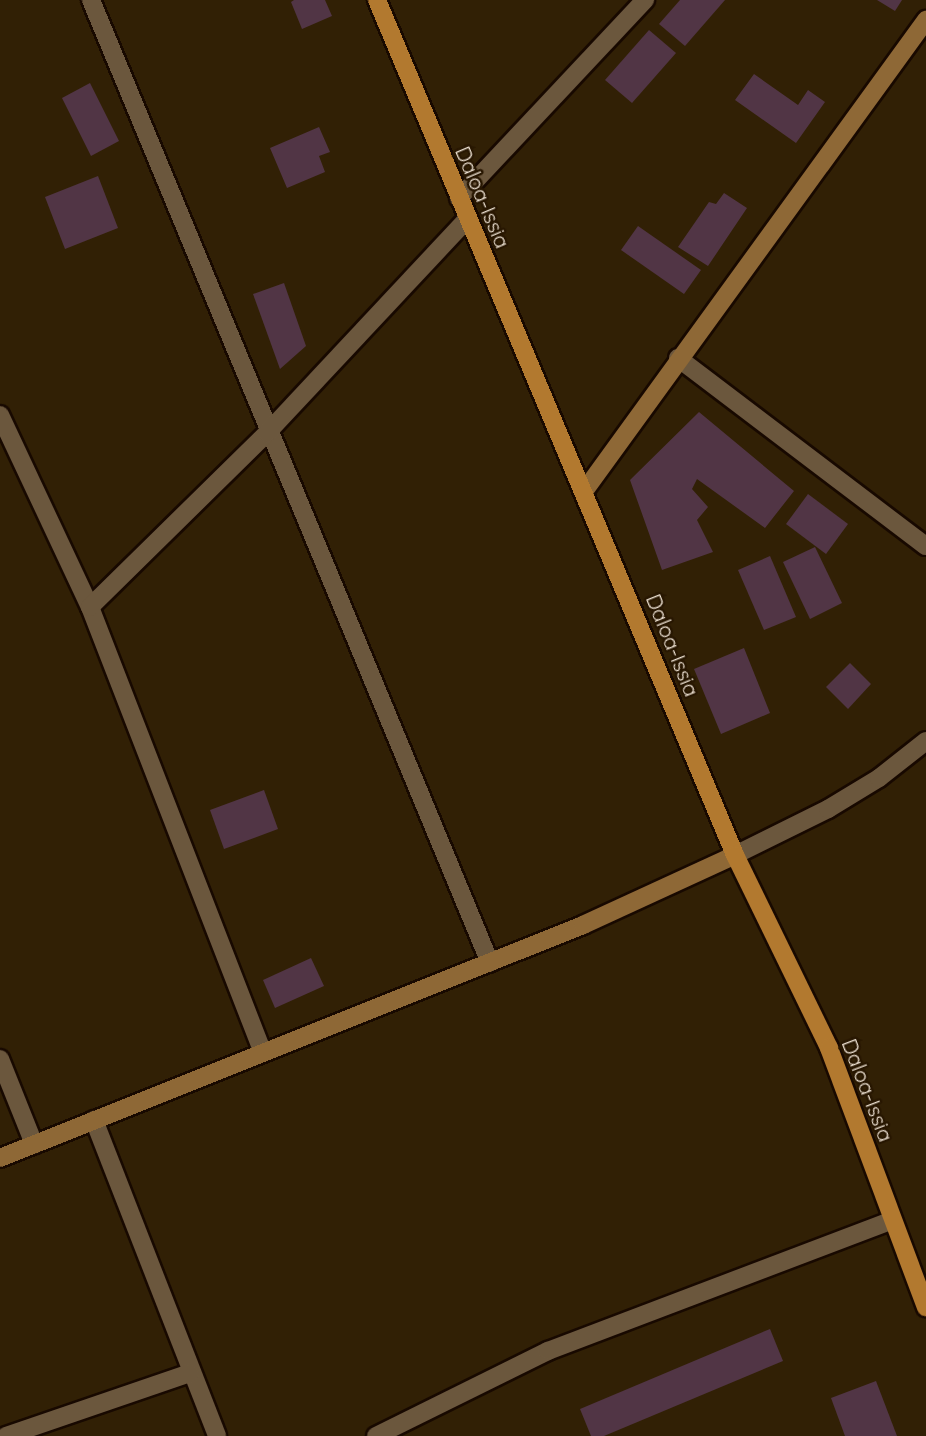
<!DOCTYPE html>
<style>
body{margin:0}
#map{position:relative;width:926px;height:1436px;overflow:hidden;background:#312005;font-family:Quicksand,sans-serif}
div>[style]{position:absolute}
.building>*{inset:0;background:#513545}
.roads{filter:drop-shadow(2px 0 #180900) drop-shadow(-2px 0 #180900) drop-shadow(0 2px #180900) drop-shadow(0 -2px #180900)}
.street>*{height:18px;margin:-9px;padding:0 9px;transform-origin:9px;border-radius:9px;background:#6b573d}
.secondary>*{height:18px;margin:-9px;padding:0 9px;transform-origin:9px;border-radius:9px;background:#8e6836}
.primary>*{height:18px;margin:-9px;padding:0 9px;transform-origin:9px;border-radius:9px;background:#b2792f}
span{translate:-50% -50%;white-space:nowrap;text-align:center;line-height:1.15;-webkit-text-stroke:5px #271600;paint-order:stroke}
.street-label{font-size:21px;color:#eee2d3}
</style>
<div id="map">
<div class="building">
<i style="clip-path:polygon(294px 0,325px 0,332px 16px,302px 29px,291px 2px)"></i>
<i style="clip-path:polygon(680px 0,725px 0,685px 46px,659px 24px)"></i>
<i style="clip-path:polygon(877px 0,902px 0,895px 11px)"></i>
<i style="clip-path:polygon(649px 30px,676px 53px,632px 103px,605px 80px)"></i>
<i style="clip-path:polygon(754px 74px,798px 105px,808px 90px,825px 102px,796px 143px,735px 100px)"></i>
<i style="clip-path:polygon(90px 83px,119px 141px,91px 156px,62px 98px)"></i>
<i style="clip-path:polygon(319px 127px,330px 152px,319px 156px,325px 172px,287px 188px,270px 148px)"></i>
<i style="clip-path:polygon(98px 176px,118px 228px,65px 249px,45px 197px)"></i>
<i style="clip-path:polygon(724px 193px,747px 208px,708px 266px,678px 247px,709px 202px,716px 204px)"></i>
<i style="clip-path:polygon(638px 226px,701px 270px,684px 294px,621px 250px)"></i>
<i style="clip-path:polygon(284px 283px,306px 346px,280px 369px,253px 294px)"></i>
<i style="clip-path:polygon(699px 412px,794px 491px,765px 528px,697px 479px,692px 489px,708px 507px,697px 520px,713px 552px,662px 570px,630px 480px)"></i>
<i style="clip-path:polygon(808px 494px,848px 524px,826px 554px,786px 524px)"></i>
<i style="clip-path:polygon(815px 547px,842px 603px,810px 619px,783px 562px)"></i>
<i style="clip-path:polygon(770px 556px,796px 617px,764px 630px,738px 570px)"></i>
<i style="clip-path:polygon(744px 648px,770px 713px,721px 734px,694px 669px)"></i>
<i style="clip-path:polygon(850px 663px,871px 684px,848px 709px,826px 687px)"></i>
<i style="clip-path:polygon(264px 790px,278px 829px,224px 849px,210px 810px)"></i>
<i style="clip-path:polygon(311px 958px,324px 986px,275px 1008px,263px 980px)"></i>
<i style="clip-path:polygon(770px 1329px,783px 1361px,604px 1436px,591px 1436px,580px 1409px)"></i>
<i style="clip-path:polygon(876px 1381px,897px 1436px,845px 1436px,831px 1398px)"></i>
</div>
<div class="roads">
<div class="street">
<i style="left:91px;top:0;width:1042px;rotate:67.49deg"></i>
<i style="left:459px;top:198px;width:272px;rotate:-46.8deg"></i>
<i style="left:678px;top:358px;width:311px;rotate:37.2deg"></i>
<i style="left:0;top:415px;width:212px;rotate:64.9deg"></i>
<i style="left:90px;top:607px;width:475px;rotate:68.8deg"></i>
<i style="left:90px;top:607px;width:248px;rotate:-44.5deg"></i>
<i style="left:267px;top:433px;width:294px;rotate:-46.9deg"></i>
<i style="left:735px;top:855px;width:104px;rotate:-26.3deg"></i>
<i style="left:828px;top:809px;width:60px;rotate:-31.3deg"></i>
<i style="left:879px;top:778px;width:60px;rotate:-38.2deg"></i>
<i style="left:0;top:1059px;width:92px;rotate:68.2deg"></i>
<i style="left:94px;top:1120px;width:339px;rotate:68.7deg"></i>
<i style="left:6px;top:1436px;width:194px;rotate:-18.9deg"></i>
<i style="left:376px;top:1436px;width:192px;rotate:-26.3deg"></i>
<i style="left:548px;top:1351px;width:368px;rotate:-20.8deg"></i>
</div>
<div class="secondary">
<i style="left:585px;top:490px;width:581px;rotate:-54.04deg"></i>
<i style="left:0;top:1158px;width:628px;rotate:-21.78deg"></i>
<i style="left:583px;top:925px;width:167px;rotate:-24.7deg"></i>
</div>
<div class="primary">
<i style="left:377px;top:0;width:927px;rotate:67.28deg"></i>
<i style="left:735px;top:855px;width:215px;rotate:64deg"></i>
<i style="left:829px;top:1048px;width:277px;rotate:69.5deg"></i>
</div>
</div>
<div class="street-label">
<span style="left:483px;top:197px;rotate:67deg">Daloa-Issia</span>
<span style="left:673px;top:645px;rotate:68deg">Daloa-Issia</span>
<span style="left:868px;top:1090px;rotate:69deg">Daloa-Issia</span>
</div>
</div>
